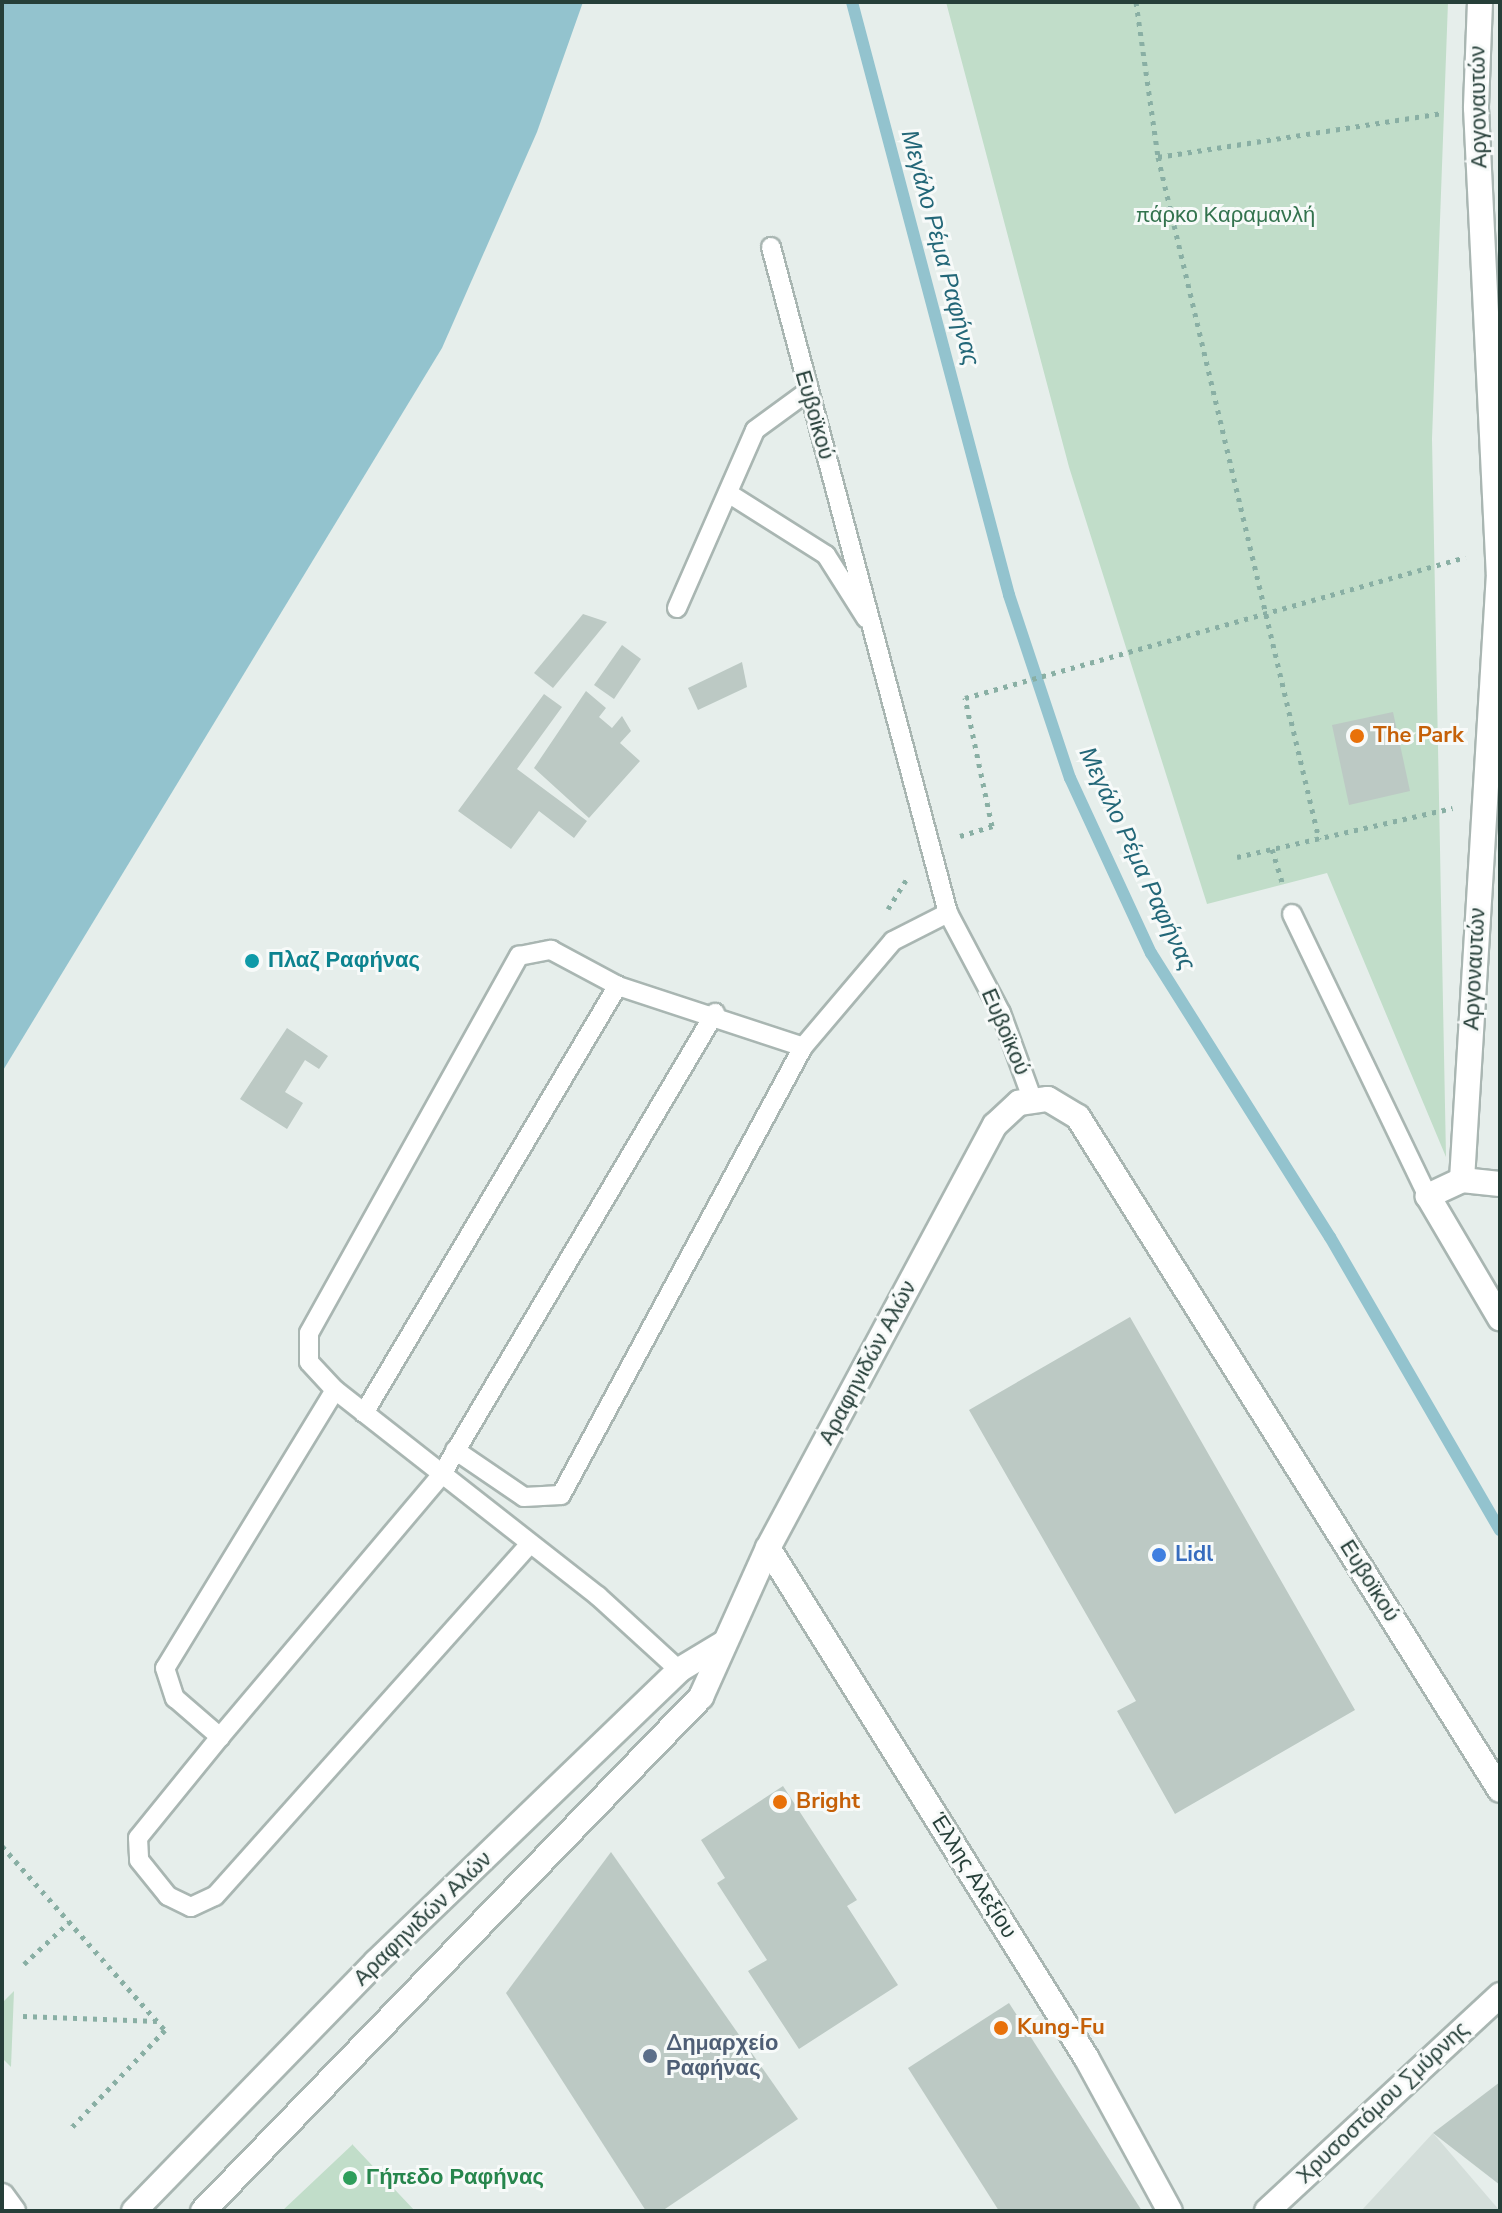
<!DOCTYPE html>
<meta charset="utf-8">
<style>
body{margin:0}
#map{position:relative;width:1502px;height:2213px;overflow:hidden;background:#e6eeeb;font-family:"Nunito Sans",sans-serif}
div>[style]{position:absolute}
.built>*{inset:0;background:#d4deda}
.green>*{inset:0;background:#c1ddc9}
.water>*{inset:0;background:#93c3ce}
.stream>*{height:12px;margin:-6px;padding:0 6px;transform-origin:6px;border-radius:6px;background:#93c3ce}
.building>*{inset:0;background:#bcc9c4}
.path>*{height:5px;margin-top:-2.5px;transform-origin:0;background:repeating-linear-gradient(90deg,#89afa4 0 4px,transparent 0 10px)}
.roads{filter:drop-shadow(2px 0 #a9b6b2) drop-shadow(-2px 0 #a9b6b2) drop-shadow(0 2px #a9b6b2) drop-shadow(0 -2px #a9b6b2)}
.service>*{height:18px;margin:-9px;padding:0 9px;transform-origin:9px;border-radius:9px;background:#fff}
.minor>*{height:24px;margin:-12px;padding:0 12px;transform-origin:12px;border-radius:12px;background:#fff}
.tertiary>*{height:24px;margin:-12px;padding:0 12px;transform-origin:12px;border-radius:12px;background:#fff}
.secondary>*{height:24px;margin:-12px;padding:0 12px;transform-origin:12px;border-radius:12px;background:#fff}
.dots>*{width:22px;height:22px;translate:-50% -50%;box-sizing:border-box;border:4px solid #f7faf9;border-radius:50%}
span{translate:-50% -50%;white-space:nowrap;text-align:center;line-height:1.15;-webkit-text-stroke:6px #f7faf9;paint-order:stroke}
.street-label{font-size:22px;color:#263f39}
.park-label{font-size:22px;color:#33734e}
.food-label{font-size:22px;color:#c56008;font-weight:700}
.left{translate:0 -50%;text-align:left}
.culture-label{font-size:22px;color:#0d838f;font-weight:700}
.shop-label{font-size:22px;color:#366cbe;font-weight:700}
.service-label{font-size:22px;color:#4e5e75;font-weight:700}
.leisure-label{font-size:22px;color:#27864d;font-weight:700}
.water-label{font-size:24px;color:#236778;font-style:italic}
.frame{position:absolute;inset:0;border:4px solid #263f39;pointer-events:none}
</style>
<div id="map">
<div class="built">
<i style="clip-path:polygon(1433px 2133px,1500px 2211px,1361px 2211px)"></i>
</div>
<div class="green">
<i style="clip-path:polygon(946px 2px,1448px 2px,1432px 439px,1446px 1157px,1327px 873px,1207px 904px,1069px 467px)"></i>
<i style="clip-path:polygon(14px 1991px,11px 2067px,2px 2058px,2px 2003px)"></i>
<i style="clip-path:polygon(352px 2144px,415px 2211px,282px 2211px,352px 2145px)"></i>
</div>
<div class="water">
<i style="clip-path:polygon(2px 2px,583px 2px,537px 132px,442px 348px,2px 1072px)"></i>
</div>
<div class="stream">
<i style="left:852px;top:2px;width:613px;rotate:75.17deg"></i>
<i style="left:1009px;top:595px;width:193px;rotate:71.6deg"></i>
<i style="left:1070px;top:778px;width:193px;rotate:65.2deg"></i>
<i style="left:1151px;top:953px;width:336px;rotate:57.8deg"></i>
<i style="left:1330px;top:1237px;width:339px;rotate:59.9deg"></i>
</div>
<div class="building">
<i style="clip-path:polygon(583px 614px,607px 622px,553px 688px,534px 673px)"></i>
<i style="clip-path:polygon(622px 645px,641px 659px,614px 699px,594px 685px)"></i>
<i style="clip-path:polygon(742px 662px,747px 687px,698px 710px,688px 688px)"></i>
<i style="clip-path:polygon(586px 691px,606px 708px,599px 717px,612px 728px,622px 716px,631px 731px,620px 743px,640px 761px,589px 818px,534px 768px)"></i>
<i style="clip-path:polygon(544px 694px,562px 707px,517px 769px,587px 821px,574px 838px,539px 811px,511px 849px,458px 811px)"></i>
<i style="clip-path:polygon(1393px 712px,1410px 791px,1349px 805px,1332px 725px)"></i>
<i style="clip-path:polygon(287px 1028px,328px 1056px,319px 1069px,305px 1060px,285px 1092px,303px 1103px,287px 1129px,240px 1099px)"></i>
<i style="clip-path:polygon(1130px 1317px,1355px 1710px,1175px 1814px,1117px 1711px,1136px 1701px,969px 1410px)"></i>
<i style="clip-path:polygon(783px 1786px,857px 1900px,847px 1906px,898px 1985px,799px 2049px,748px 1971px,767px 1960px,717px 1883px,725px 1878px,701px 1840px)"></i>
<i style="clip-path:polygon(611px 1852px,798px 2119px,662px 2211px,646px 2211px,506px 1993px)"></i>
<i style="clip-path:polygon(1009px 2003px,1142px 2211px,999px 2211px,908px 2068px)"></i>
<i style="clip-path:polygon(1500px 2082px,1500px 2185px,1433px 2133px)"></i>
</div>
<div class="path">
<i style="left:1136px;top:2px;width:157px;rotate:81.9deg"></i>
<i style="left:1158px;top:157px;width:701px;rotate:76.72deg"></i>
<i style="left:1158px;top:157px;width:288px;rotate:-8.8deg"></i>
<i style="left:960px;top:836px;width:34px;rotate:-17deg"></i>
<i style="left:992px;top:826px;width:131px;rotate:-101.9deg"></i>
<i style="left:965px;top:698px;width:520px;rotate:-15.72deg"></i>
<i style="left:1272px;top:849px;width:39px;rotate:73deg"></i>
<i style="left:1237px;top:857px;width:221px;rotate:-12.8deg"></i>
<i style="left:888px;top:909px;width:38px;rotate:-58deg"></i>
<i style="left:2px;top:1846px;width:246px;rotate:48.5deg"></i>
<i style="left:165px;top:2030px;width:136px;rotate:133.8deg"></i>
<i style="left:24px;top:1964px;width:62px;rotate:-43deg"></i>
<i style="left:23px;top:2016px;width:134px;rotate:2.1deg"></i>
</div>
<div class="roads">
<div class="service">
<i style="left:771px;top:247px;width:689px;rotate:75.12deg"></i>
<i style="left:948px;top:913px;width:113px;rotate:62.1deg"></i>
<i style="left:1001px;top:1013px;width:94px;rotate:70deg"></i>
<i style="left:728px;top:493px;width:116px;rotate:32.3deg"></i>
<i style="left:826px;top:555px;width:75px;rotate:57.6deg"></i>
<i style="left:677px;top:608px;width:194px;rotate:-66.3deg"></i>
<i style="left:755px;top:430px;width:64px;rotate:-36.2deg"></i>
<i style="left:1292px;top:914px;width:313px;rotate:64.3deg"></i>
<i style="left:335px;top:1390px;width:326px;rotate:121.4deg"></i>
<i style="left:165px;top:1668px;width:32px;rotate:72deg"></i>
<i style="left:175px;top:1698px;width:60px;rotate:40.9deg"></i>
<i style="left:220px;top:1737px;width:130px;rotate:129.1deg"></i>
<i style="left:138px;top:1838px;width:22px;rotate:87deg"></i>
<i style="left:139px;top:1860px;width:46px;rotate:51.1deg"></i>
<i style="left:168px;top:1896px;width:25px;rotate:26deg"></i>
<i style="left:191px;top:1907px;width:26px;rotate:-25deg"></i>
<i style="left:215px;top:1896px;width:472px;rotate:-48.2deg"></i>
<i style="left:364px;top:1413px;width:497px;rotate:-59.3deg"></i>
<i style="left:455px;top:1450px;width:83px;rotate:34.3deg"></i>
<i style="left:524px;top:1497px;width:37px;rotate:-3deg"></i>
<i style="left:561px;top:1495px;width:509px;rotate:-61.62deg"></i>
<i style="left:679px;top:1670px;width:110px;rotate:-137.6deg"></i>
<i style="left:598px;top:1596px;width:334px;rotate:-141.9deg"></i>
<i style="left:335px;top:1390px;width:38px;rotate:-133deg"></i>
<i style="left:309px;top:1362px;width:29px;rotate:-90deg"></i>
<i style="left:309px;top:1333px;width:432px;rotate:-60.9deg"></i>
<i style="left:519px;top:956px;width:33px;rotate:-11deg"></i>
<i style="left:551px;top:950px;width:76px;rotate:28.2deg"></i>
<i style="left:618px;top:986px;width:195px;rotate:18.2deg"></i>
<i style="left:803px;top:1047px;width:139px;rotate:-49.7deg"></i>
<i style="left:893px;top:941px;width:62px;rotate:-27deg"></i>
<i style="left:220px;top:1737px;width:344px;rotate:-49.8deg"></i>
<i style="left:442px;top:1474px;width:536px;rotate:-59.37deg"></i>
</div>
<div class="minor">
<i style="left:1480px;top:2px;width:106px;rotate:92.2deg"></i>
<i style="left:1476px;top:108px;width:466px;rotate:87.2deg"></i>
<i style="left:1499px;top:573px;width:608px;rotate:93.49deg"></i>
<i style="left:1462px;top:1180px;width:38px;rotate:155deg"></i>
<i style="left:1428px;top:1196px;width:142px;rotate:59.5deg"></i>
<i style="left:1462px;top:1180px;width:38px;rotate:6deg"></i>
<i style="left:768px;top:1548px;width:602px;rotate:58.02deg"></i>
<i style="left:1087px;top:2059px;width:173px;rotate:61.4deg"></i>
<i style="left:2px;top:2196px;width:19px;rotate:54deg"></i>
</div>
<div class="tertiary">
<i style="left:134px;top:2211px;width:347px;rotate:-45.8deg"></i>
<i style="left:376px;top:1962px;width:421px;rotate:-43.9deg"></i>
<i style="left:679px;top:1670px;width:52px;rotate:-31deg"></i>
<i style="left:203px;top:2211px;width:716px;rotate:-45.91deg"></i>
<i style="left:701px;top:1697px;width:163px;rotate:-65.8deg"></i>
<i style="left:768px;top:1548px;width:480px;rotate:-61.8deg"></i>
<i style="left:995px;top:1125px;width:33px;rotate:-43deg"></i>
<i style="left:1019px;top:1103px;width:29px;rotate:-8deg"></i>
<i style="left:1048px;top:1099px;width:35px;rotate:31deg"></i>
<i style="left:1078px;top:1117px;width:794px;rotate:57.91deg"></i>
</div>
<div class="secondary">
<i style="left:1267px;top:2211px;width:318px;rotate:-42.8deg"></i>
</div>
</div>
<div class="dots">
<i style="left:1357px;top:736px;background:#e8710a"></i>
<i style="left:252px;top:961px;background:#0f9aa8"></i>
<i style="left:1159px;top:1555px;background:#3f7fe0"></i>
<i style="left:780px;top:1802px;background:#e8710a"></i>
<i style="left:1001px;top:2028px;background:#e8710a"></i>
<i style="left:650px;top:2056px;background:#5c6f8a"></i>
<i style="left:350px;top:2178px;background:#2e9e5b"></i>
</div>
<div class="street-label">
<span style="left:1479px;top:107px;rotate:-91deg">Αργοναυτών</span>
<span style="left:814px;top:415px;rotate:74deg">Ευβοϊκού</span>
<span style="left:1475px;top:969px;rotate:-87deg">Αργοναυτών</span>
<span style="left:1005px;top:1032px;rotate:67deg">Ευβοϊκού</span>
<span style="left:868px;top:1363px;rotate:-62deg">Αραφηνιδών Αλών</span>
<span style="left:1369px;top:1581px;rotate:58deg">Ευβοϊκού</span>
<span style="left:973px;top:1876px;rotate:58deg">Έλλης Αλεξίου</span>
<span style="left:423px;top:1919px;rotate:-44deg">Αραφηνιδών Αλών</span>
<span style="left:1383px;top:2103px;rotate:-43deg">Χρυσοστόμου Σμύρνης</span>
</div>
<div class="park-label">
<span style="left:1226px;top:216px">πάρκο Καραμανλή</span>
</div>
<div class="food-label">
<span class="left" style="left:1373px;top:736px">The Park</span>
<span class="left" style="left:796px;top:1802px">Bright</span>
<span class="left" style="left:1017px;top:2028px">Kung-Fu</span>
</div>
<div class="culture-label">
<span class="left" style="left:268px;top:961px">Πλαζ Ραφήνας</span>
</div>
<div class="shop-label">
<span class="left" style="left:1175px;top:1555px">Lidl</span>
</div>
<div class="service-label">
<span class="left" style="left:666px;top:2056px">Δημαρχείο<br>Ραφήνας</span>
</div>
<div class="leisure-label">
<span class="left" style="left:366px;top:2178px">Γήπεδο Ραφήνας</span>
</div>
<div class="water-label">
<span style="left:940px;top:248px;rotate:75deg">Μεγάλο Ρέμα Ραφήνας</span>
<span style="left:1137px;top:859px;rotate:65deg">Μεγάλο Ρέμα Ραφήνας</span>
</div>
<div class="frame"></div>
</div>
